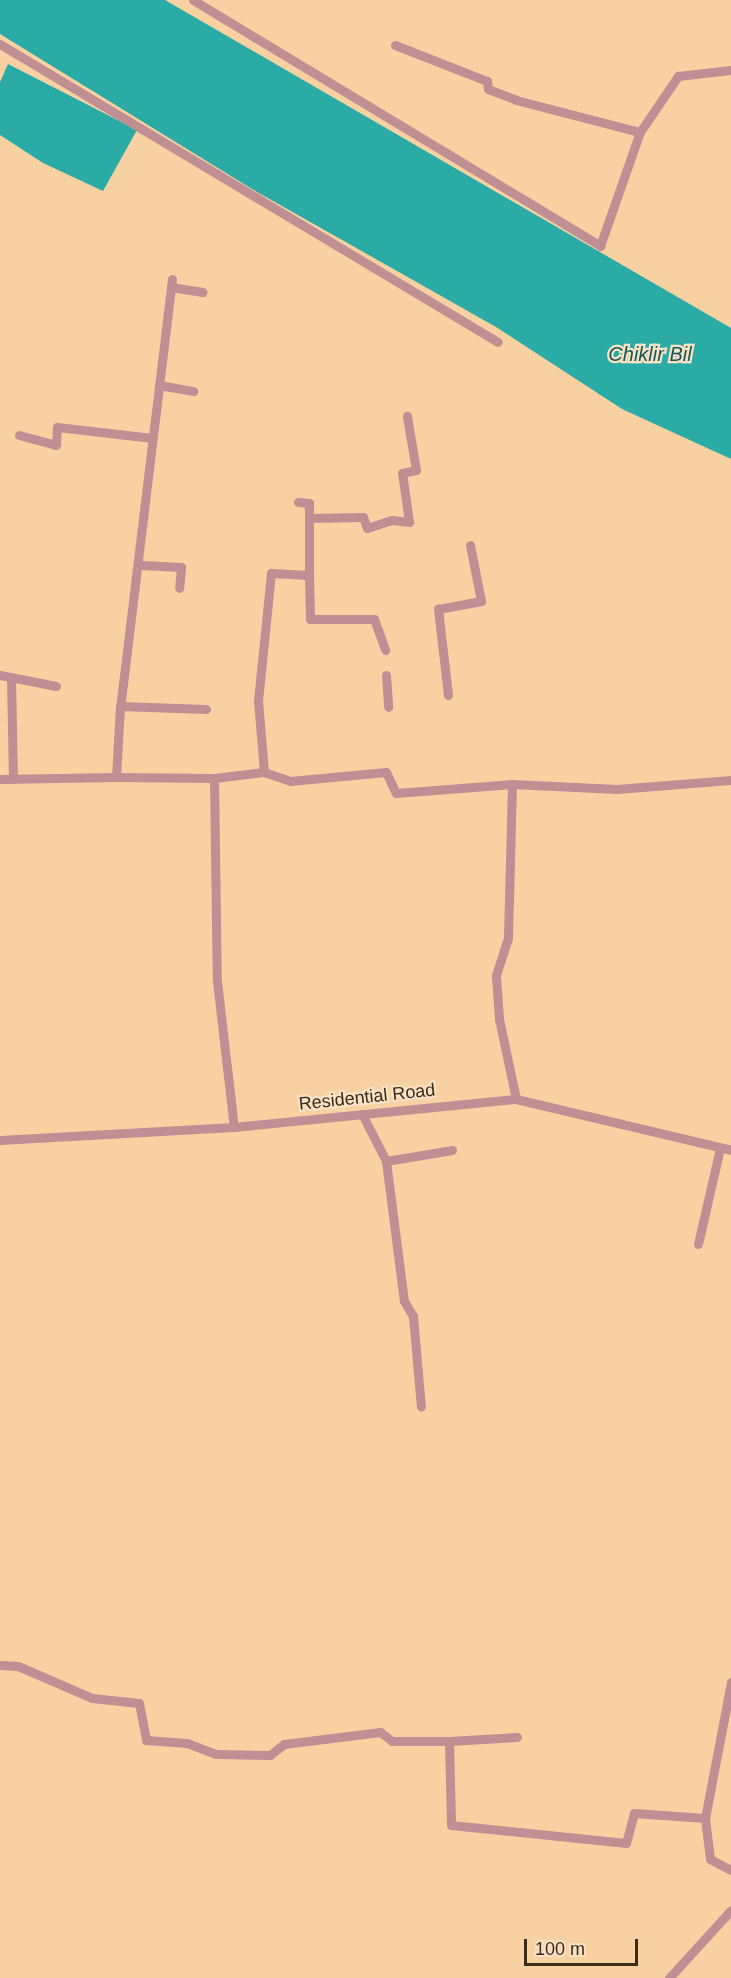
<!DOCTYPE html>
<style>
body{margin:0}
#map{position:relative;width:731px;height:1978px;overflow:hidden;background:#f8d1a2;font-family:Arial,sans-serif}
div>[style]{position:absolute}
.water>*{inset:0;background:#2baba6}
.minor>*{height:9px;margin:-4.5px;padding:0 4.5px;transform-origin:4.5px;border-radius:4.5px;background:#bf8f94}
span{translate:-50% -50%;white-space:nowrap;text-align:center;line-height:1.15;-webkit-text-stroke:4.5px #f9e1c5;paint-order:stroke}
.street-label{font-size:18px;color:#3a2b18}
.water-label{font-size:20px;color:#155957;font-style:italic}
.scale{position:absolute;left:524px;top:1939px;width:114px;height:27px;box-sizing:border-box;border:3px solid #3a2b18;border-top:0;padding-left:8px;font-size:18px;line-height:21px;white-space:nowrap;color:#3a2b18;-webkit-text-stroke:4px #f9e1c5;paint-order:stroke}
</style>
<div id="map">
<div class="water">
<i style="clip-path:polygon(0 0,165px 0,731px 328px,731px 459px,622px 409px,496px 327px,252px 189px,0 34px)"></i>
<i style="clip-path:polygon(8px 64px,137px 130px,103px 191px,43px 163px,0 135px,0 82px)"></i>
</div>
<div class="minor">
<i style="left:193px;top:0;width:476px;rotate:31.1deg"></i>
<i style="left:600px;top:246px;width:121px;rotate:-70.7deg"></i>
<i style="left:640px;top:132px;width:68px;rotate:-55.8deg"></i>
<i style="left:678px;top:76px;width:53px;rotate:-6.5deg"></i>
<i style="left:0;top:44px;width:580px;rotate:30.9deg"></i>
<i style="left:395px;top:45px;width:99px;rotate:21.4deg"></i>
<i style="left:487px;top:81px;width:8px;rotate:83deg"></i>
<i style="left:488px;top:89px;width:30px;rotate:21deg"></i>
<i style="left:516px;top:100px;width:128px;rotate:14.5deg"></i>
<i style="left:172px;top:279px;width:430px;rotate:96.9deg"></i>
<i style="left:120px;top:706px;width:71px;rotate:93.2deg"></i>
<i style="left:116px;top:777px;width:98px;rotate:0.6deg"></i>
<i style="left:214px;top:778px;width:203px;rotate:89.2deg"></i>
<i style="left:217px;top:981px;width:147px;rotate:83.4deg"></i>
<i style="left:171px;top:287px;width:32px;rotate:9deg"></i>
<i style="left:159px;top:385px;width:35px;rotate:10deg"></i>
<i style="left:19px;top:435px;width:38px;rotate:15deg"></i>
<i style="left:56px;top:445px;width:18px;rotate:-87deg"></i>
<i style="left:57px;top:427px;width:96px;rotate:6.6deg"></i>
<i style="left:309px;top:518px;width:54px;rotate:-1.1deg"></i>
<i style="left:363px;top:517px;width:12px;rotate:70deg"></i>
<i style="left:367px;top:528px;width:25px;rotate:-18deg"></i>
<i style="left:391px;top:520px;width:18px;rotate:6deg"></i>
<i style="left:409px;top:522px;width:49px;rotate:-98.1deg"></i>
<i style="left:402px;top:473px;width:14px;rotate:-12deg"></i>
<i style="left:416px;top:470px;width:55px;rotate:-99.5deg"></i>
<i style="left:141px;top:565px;width:40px;rotate:2.9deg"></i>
<i style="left:181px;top:567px;width:21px;rotate:95deg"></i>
<i style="left:309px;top:575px;width:44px;rotate:88.7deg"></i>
<i style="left:310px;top:619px;width:64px"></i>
<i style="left:374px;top:619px;width:33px;rotate:70deg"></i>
<i style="left:0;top:675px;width:57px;rotate:11.1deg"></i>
<i style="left:386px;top:675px;width:32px;rotate:86deg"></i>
<i style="left:11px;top:677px;width:102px;rotate:88.9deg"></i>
<i style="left:448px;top:695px;width:87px;rotate:-96.6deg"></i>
<i style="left:438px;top:609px;width:44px;rotate:-10.5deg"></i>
<i style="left:481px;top:601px;width:57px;rotate:-101.1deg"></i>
<i style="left:120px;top:706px;width:86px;rotate:2deg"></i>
<i style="left:264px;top:772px;width:71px;rotate:-94.8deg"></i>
<i style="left:258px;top:701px;width:129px;rotate:-84.2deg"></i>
<i style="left:271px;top:573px;width:38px;rotate:3deg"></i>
<i style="left:309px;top:575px;width:72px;rotate:-90deg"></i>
<i style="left:309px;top:503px;width:11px;rotate:-175deg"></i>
<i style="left:214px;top:778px;width:50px;rotate:-6.8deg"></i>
<i style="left:264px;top:772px;width:28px;rotate:19deg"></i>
<i style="left:290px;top:781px;width:96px;rotate:-5.4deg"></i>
<i style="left:386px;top:772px;width:23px;rotate:65deg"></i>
<i style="left:396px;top:793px;width:116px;rotate:-4.4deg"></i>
<i style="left:512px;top:784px;width:105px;rotate:2.7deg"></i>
<i style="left:617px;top:789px;width:114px;rotate:-4.5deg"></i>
<i style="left:0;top:779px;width:116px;rotate:-1deg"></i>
<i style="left:512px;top:784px;width:154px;rotate:91.5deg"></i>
<i style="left:508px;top:938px;width:40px;rotate:108deg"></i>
<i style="left:496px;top:976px;width:43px;rotate:86deg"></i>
<i style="left:499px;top:1019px;width:82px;rotate:78deg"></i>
<i style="left:362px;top:1114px;width:53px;rotate:62.9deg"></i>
<i style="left:386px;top:1161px;width:141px;rotate:82.7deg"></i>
<i style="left:404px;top:1301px;width:17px;rotate:59deg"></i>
<i style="left:413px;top:1316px;width:91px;rotate:85deg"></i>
<i style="left:0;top:1140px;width:234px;rotate:-3.2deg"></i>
<i style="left:234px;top:1127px;width:283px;rotate:-5.7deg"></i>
<i style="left:516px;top:1099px;width:221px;rotate:13.3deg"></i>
<i style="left:386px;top:1161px;width:67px;rotate:-9.5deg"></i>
<i style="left:698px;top:1244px;width:98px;rotate:-77.1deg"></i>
<i style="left:0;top:1665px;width:18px;rotate:3deg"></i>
<i style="left:18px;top:1666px;width:81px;rotate:23.4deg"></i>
<i style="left:92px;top:1698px;width:47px;rotate:6.1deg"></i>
<i style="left:139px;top:1703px;width:38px;rotate:79deg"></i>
<i style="left:146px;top:1740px;width:41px;rotate:4.2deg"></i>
<i style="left:187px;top:1743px;width:31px;rotate:21deg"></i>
<i style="left:216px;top:1754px;width:54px;rotate:1.1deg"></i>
<i style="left:270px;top:1755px;width:18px;rotate:-38deg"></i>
<i style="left:284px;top:1744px;width:97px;rotate:-7.1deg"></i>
<i style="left:380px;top:1732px;width:15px;rotate:37deg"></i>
<i style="left:392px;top:1741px;width:57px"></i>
<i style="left:731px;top:1682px;width:138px;rotate:100.8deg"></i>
<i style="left:705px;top:1818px;width:41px;rotate:83deg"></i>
<i style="left:710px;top:1859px;width:24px;rotate:28deg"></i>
<i style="left:517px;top:1737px;width:68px;rotate:176.6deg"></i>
<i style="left:449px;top:1741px;width:84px;rotate:88.6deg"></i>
<i style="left:451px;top:1825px;width:176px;rotate:5.9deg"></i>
<i style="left:626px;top:1843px;width:31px;rotate:-75deg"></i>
<i style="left:634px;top:1813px;width:71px;rotate:4deg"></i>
<i style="left:669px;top:1978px;width:92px;rotate:-47.6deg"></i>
</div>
<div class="street-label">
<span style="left:367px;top:1097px;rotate:-6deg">Residential Road</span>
</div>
<div class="water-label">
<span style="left:650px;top:354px">Chiklir Bil</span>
</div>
<div class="scale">100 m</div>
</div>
